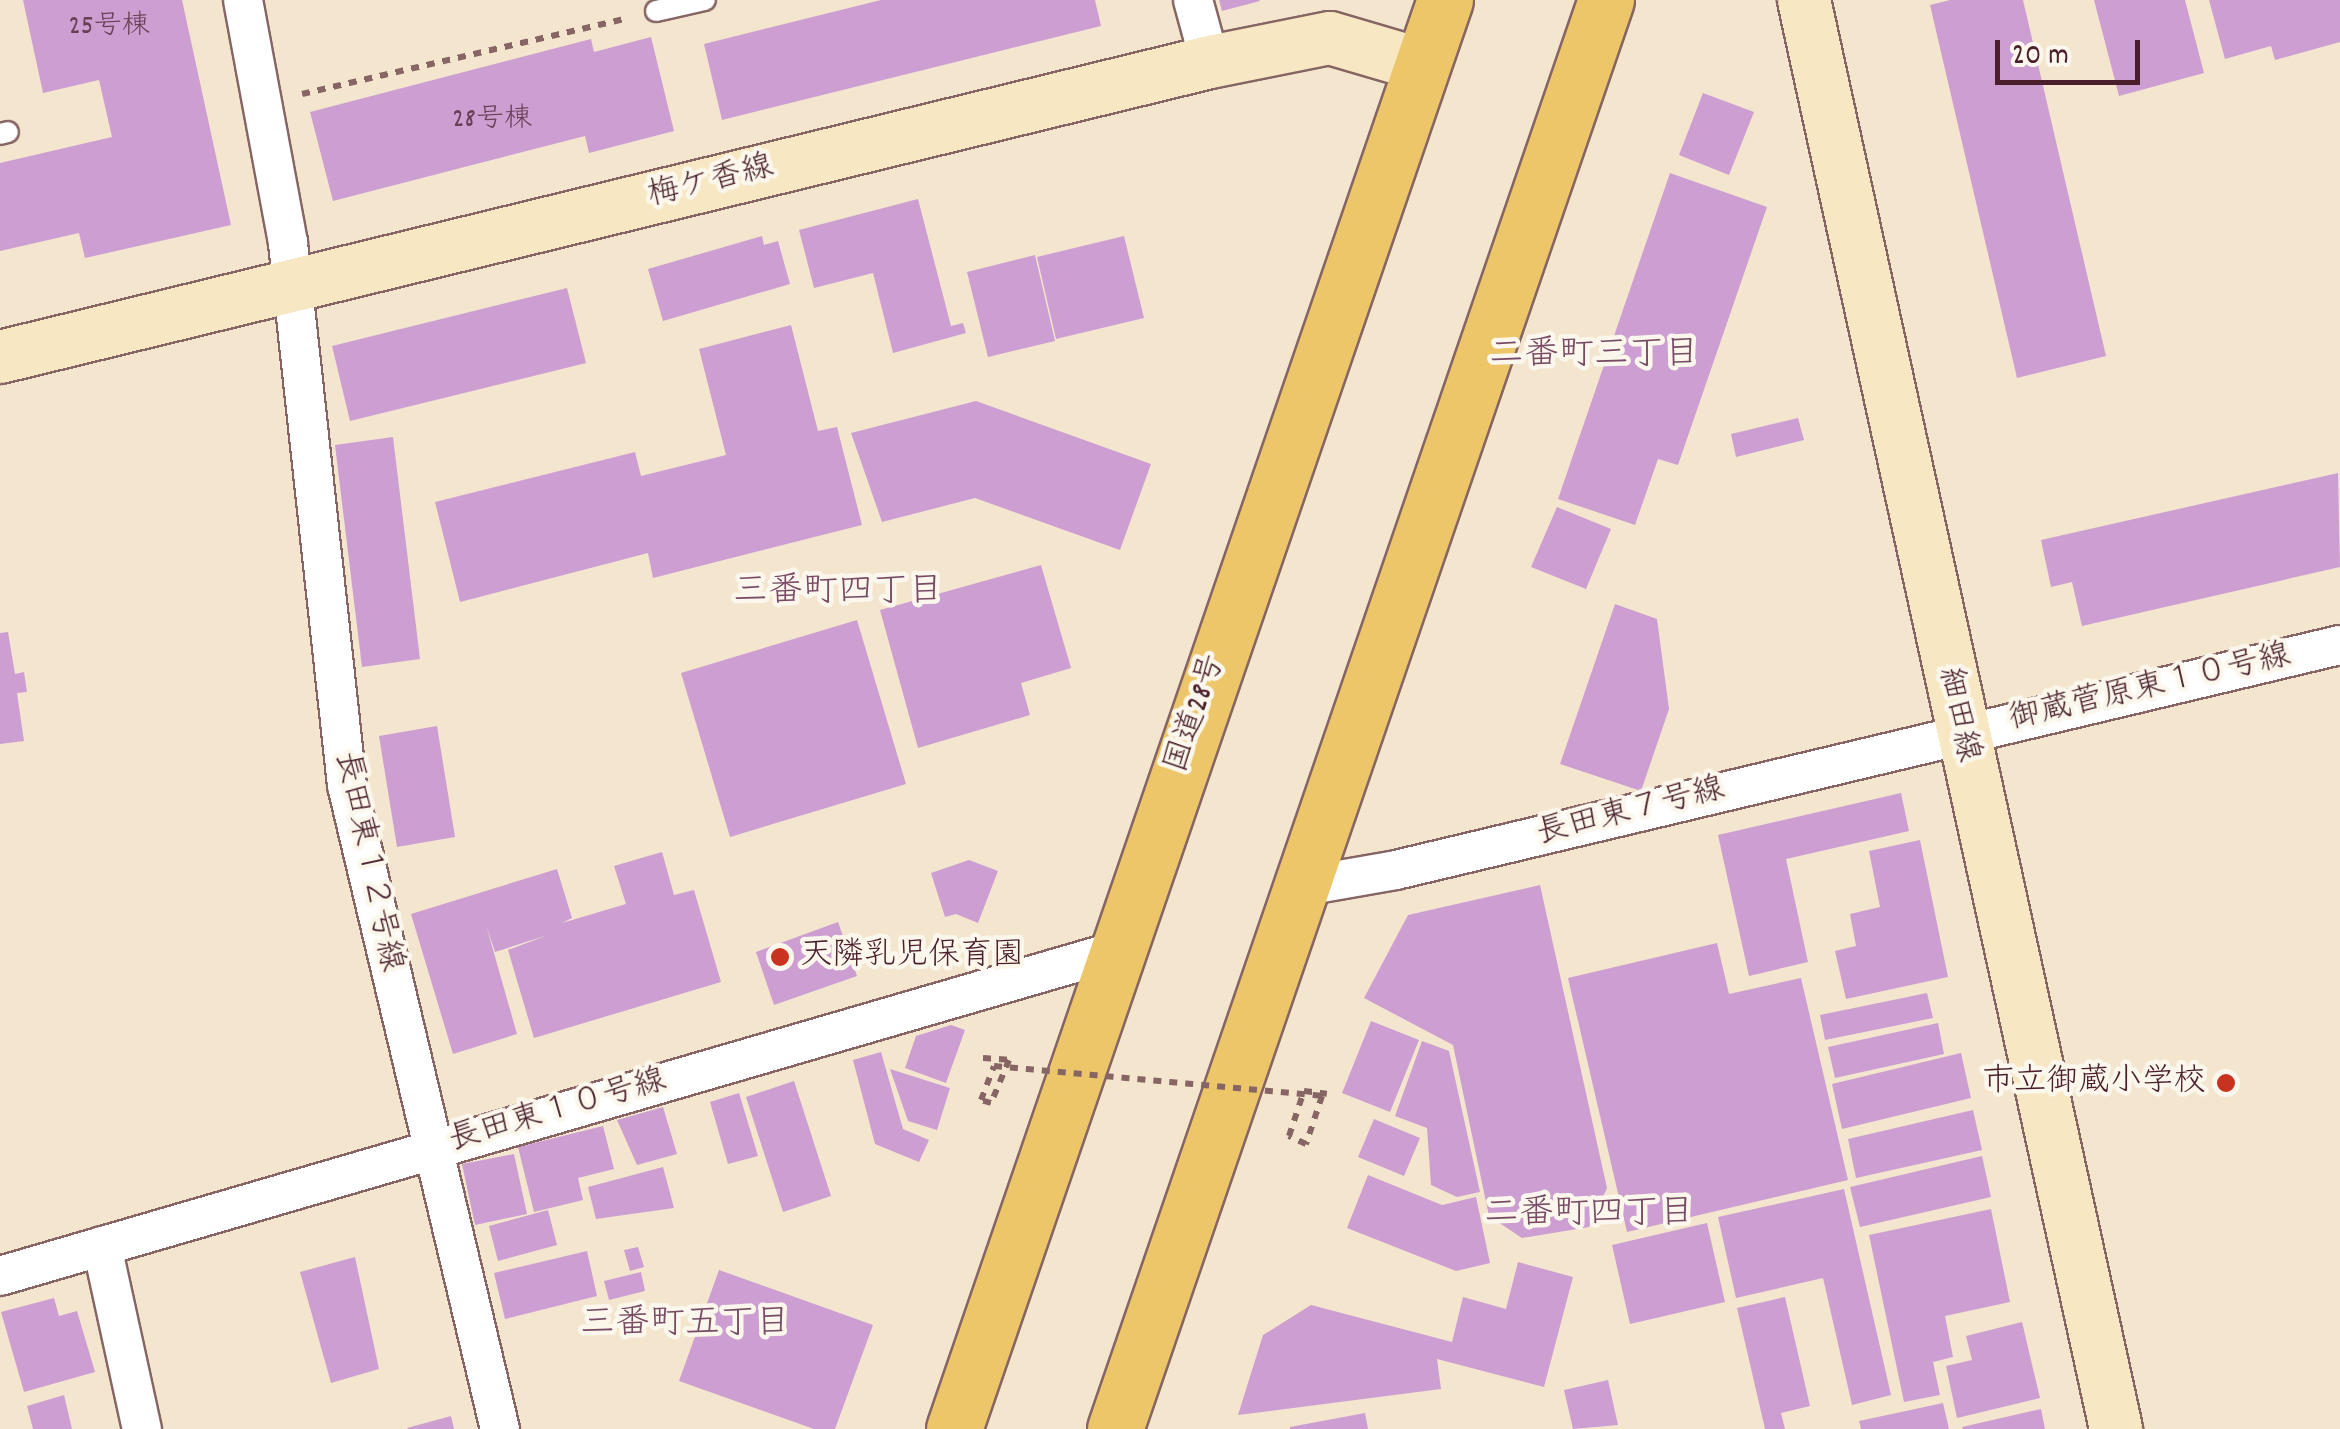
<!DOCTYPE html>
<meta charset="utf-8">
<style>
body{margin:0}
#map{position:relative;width:2340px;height:1429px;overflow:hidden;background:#f4e6ce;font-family:Dekko,"Klee One",sans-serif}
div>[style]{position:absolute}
.building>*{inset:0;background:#cc9ed2}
.path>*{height:6px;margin-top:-3px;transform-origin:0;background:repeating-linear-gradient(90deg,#866564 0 8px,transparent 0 16px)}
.roads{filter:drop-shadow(2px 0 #866564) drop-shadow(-2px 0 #866564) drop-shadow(0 2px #866564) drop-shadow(0 -2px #866564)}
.lane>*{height:20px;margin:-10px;padding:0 10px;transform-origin:10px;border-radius:10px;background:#fff}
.street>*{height:38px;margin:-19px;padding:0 19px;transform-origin:19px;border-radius:19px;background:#fff}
.secondary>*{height:52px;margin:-26px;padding:0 26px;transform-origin:26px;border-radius:26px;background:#f7e8c3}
.highway>*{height:55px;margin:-27.5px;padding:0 27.5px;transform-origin:27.5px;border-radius:27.5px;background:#ecc669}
.path-bridge>*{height:6px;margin-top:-3px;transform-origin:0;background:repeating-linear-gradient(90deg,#866564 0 8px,transparent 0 16px)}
.dots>*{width:28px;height:28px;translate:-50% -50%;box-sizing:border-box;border:5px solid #fbf7ec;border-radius:50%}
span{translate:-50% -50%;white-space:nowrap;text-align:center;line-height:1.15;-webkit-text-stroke:9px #fbf7ec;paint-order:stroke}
.number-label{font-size:28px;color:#6a3f55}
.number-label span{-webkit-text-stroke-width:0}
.street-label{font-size:32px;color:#4a1f2b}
.poi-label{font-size:32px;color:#4a1f2b}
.left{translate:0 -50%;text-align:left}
.right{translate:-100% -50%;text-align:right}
.neighbourhood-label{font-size:35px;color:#784b65}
.scale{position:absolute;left:1995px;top:40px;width:145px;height:45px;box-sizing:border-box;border:5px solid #4a1f2b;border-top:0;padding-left:12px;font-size:30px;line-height:35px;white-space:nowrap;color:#4a1f2b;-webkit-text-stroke:8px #fbf7ec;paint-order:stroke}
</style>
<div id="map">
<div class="building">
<i style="clip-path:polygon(23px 0,182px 0,231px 225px,85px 258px,79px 233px,0 251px,0 163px,112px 137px,99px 80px,43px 93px)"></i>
<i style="clip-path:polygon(881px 0,1095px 0,1101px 26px,722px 120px,704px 44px)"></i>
<i style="clip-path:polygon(1219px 0,1259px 0,1260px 1px,1222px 11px)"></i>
<i style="clip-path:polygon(1950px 0,2023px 0,2106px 356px,2017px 378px,1930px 5px)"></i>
<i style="clip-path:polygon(2094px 0,2185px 0,2204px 73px,2119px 96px)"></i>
<i style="clip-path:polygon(2209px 0,2340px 0,2340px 42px,2275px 60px,2271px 46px,2225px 59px)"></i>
<i style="clip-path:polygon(651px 37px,674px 131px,589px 153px,585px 136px,333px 201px,310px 112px,591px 39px,594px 52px)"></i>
<i style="clip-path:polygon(1703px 93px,1754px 112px,1729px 175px,1679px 155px)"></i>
<i style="clip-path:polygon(1670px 173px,1767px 207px,1678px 465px,1658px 459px,1635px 525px,1558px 499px)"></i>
<i style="clip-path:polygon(918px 199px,951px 326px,963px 323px,966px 333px,893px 353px,873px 273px,814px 288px,799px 230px)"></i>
<i style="clip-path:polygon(762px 236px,764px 245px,778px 241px,790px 284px,663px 321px,648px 269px)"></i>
<i style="clip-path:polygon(1124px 236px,1144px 318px,1056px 339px,1037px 257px)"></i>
<i style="clip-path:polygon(1035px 255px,1055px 341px,988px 357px,967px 272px)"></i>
<i style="clip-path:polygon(567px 288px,586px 363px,350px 421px,332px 346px)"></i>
<i style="clip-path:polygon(791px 325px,818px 431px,837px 427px,862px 525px,653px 578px,648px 553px,460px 602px,435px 502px,635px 452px,641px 476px,726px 455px,699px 349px)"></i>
<i style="clip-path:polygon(976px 401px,1151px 464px,1120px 550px,975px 498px,882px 522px,851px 433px)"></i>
<i style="clip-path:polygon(1798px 418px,1804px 440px,1736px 457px,1731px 434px)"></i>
<i style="clip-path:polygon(393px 437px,420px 659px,362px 667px,335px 445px)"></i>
<i style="clip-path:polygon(2338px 473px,2340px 567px,2082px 626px,2072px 582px,2051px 587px,2041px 540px)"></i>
<i style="clip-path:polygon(1557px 507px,1611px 529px,1586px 589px,1531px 567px)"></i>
<i style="clip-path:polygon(1041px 565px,1071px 668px,1021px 683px,1030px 715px,918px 748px,880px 610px)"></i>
<i style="clip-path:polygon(1615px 604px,1657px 619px,1669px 709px,1641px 791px,1560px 764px)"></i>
<i style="clip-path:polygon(857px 620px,906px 784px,730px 837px,681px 673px)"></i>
<i style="clip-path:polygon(8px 632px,15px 674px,24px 672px,27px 692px,17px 693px,24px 741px,0 744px,0 633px)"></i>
<i style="clip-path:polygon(437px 726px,455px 837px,397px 847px,379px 736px)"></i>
<i style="clip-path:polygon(1901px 793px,1909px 831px,1786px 859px,1808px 962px,1749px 976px,1718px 835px)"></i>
<i style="clip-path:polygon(1920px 840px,1948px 977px,1846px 999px,1835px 951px,1856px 946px,1850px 914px,1880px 907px,1869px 851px)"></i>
<i style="clip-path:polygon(662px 852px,674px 895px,694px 890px,721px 982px,534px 1038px,508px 950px,548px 935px,495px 952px,486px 925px,517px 1034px,453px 1054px,411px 914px,557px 869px,572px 918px,562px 923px,626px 904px,614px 866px)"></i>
<i style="clip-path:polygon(969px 860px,998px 871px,978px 923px,956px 914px,945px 917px,931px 873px)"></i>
<i style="clip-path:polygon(1540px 885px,1607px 1188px,1589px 1227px,1522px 1238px,1489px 1216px,1453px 1045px,1364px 998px,1408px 915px)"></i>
<i style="clip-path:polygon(838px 922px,857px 976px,774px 1005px,756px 952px)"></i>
<i style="clip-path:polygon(1717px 943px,1729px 994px,1801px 978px,1848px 1180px,1627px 1232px,1568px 978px)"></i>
<i style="clip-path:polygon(1927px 993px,1933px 1018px,1825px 1040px,1820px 1015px)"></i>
<i style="clip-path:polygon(1371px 1021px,1419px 1040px,1390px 1112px,1342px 1093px)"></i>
<i style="clip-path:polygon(1938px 1023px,1944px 1054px,1835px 1078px,1828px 1047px)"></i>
<i style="clip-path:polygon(951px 1025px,965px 1030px,946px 1083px,905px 1068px,916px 1036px)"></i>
<i style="clip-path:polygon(1422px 1041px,1449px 1051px,1480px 1192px,1457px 1197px,1431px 1185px,1427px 1128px,1395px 1116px)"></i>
<i style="clip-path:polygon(881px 1052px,903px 1129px,929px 1140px,919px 1162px,875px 1144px,853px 1060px)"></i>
<i style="clip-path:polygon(1961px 1053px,1971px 1098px,1842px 1129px,1832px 1084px)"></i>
<i style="clip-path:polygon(890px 1069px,950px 1088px,937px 1130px,908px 1121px)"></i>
<i style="clip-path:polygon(794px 1081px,831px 1196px,783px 1212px,746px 1097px)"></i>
<i style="clip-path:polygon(739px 1093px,758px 1156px,728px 1164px,710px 1102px)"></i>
<i style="clip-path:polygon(663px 1107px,677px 1154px,637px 1165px,617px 1120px)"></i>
<i style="clip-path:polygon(1973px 1110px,1982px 1150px,1856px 1178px,1848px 1139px)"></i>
<i style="clip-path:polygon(1374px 1119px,1420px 1138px,1404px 1176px,1358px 1157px)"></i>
<i style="clip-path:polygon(603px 1126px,614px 1169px,578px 1178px,583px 1200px,534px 1212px,518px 1147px)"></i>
<i style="clip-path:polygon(514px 1154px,527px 1214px,475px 1225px,462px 1164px)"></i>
<i style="clip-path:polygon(1982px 1156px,1991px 1197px,1860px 1227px,1850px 1187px)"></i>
<i style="clip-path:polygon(663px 1167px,674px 1208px,596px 1219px,588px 1187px)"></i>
<i style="clip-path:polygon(1368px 1175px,1442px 1205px,1476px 1197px,1490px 1263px,1456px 1271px,1347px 1228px)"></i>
<i style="clip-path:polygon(1844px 1189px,1891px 1395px,1852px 1405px,1823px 1278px,1736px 1298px,1718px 1217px)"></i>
<i style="clip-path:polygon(1991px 1209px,2010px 1302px,1945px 1316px,1953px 1357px,1933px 1362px,1940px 1395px,1904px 1402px,1869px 1235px)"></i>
<i style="clip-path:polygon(548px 1210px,557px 1245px,498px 1261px,489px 1226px)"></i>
<i style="clip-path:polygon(1707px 1223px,1725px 1302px,1630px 1324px,1612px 1245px)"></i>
<i style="clip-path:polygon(638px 1247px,644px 1267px,630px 1271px,624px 1250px)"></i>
<i style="clip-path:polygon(587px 1251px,597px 1296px,505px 1319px,494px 1273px)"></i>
<i style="clip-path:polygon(355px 1257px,379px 1369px,331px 1383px,300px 1272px)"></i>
<i style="clip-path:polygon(1518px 1262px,1573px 1277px,1544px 1387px,1437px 1359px,1441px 1389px,1238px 1415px,1263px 1335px,1311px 1305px,1452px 1342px,1463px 1297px,1506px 1309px)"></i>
<i style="clip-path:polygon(719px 1270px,873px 1325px,835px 1429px,814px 1429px,679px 1381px)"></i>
<i style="clip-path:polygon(641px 1272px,645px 1291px,609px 1300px,604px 1281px)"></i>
<i style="clip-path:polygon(1785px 1297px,1810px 1406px,1781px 1413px,1785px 1429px,1765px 1429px,1737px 1308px)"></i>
<i style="clip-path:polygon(54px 1298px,59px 1316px,77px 1311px,95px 1372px,24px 1392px,1px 1312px)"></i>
<i style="clip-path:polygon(2022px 1322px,2040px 1398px,1957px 1418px,1946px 1366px,1972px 1360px,1966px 1336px)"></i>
<i style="clip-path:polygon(1608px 1380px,1618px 1425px,1573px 1429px,1564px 1390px)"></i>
<i style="clip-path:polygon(64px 1395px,72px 1429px,33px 1429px,27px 1406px)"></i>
<i style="clip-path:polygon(1943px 1403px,1949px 1429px,1861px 1429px,1859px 1421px)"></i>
<i style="clip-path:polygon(2041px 1409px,2045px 1429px,1963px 1429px,1962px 1427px)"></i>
<i style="clip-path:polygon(1365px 1413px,1368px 1429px,1290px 1429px,1290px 1427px)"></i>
<i style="clip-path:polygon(451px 1416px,454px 1429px,408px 1429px,407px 1428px)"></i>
</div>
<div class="path">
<i style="left:302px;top:94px;width:332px;rotate:-13.1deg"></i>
<i style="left:983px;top:1058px;width:26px;rotate:4deg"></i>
<i style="left:1009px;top:1060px;width:47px;rotate:112.7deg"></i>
<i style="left:991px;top:1103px;width:10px;rotate:-163deg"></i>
<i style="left:981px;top:1100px;width:36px;rotate:-69deg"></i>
<i style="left:1322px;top:1096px;width:51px;rotate:108.4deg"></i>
<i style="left:1306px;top:1144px;width:19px;rotate:-155deg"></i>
<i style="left:1289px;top:1136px;width:47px;rotate:-71.6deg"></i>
<i style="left:1304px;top:1091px;width:23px;rotate:7deg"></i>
</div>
<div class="roads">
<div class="lane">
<i style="left:656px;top:11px;width:50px;rotate:-12.7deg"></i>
<i style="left:0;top:134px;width:8px;rotate:-14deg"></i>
</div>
<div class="street">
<i style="left:243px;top:0;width:247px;rotate:79.5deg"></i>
<i style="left:288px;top:243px;width:545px;rotate:83.79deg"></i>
<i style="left:347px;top:785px;width:662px;rotate:76.64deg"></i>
<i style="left:1193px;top:0;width:64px;rotate:74.7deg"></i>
<i style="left:1299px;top:887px;width:98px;rotate:-9.9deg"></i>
<i style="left:1396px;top:870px;width:970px;rotate:-13.41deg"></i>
<i style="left:102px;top:1246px;width:187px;rotate:77.7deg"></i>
<i style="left:0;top:1276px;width:1162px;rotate:-16.24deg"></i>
</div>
<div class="secondary">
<i style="left:1804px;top:0;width:1463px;rotate:77.68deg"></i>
<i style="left:0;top:357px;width:1245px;rotate:-13.7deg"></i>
<i style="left:1210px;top:62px;width:122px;rotate:-11.3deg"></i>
<i style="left:1330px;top:38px;width:96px;rotate:16.4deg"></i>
</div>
<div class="highway">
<i style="left:954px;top:1429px;width:1511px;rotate:-71.04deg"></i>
<i style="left:1115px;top:1429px;width:1511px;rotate:-71.04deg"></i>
</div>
</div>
<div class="path-bridge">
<i style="left:994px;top:1066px;width:329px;rotate:5.2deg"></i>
</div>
<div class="dots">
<i style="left:780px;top:957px;background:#c8321e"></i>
<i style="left:2226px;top:1083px;background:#c8321e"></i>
</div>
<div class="number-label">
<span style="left:109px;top:28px">25号棟</span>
<span style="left:492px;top:121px">28号棟</span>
</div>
<div class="street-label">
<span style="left:711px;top:183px;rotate:-14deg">梅ケ香線</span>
<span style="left:2150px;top:689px;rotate:-13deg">御蔵菅原東１０号線</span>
<span style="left:1197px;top:714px;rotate:-71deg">国道28号</span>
<span style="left:1957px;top:715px;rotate:78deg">細田線</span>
<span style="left:1631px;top:813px;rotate:-14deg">長田東７号線</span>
<span style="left:367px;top:862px;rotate:78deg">長田東１２号線</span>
<span style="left:558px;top:1112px;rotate:-16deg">長田東１０号線</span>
</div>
<div class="poi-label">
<span class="left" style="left:800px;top:957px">天隣乳児保育園</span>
<span class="right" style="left:2206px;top:1083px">市立御蔵小学校</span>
</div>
<div class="neighbourhood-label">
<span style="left:1594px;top:356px">二番町三丁目</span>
<span style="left:838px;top:593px">三番町四丁目</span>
<span style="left:1589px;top:1215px">二番町四丁目</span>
<span style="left:685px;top:1325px">三番町五丁目</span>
</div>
<div class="scale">20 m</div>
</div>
